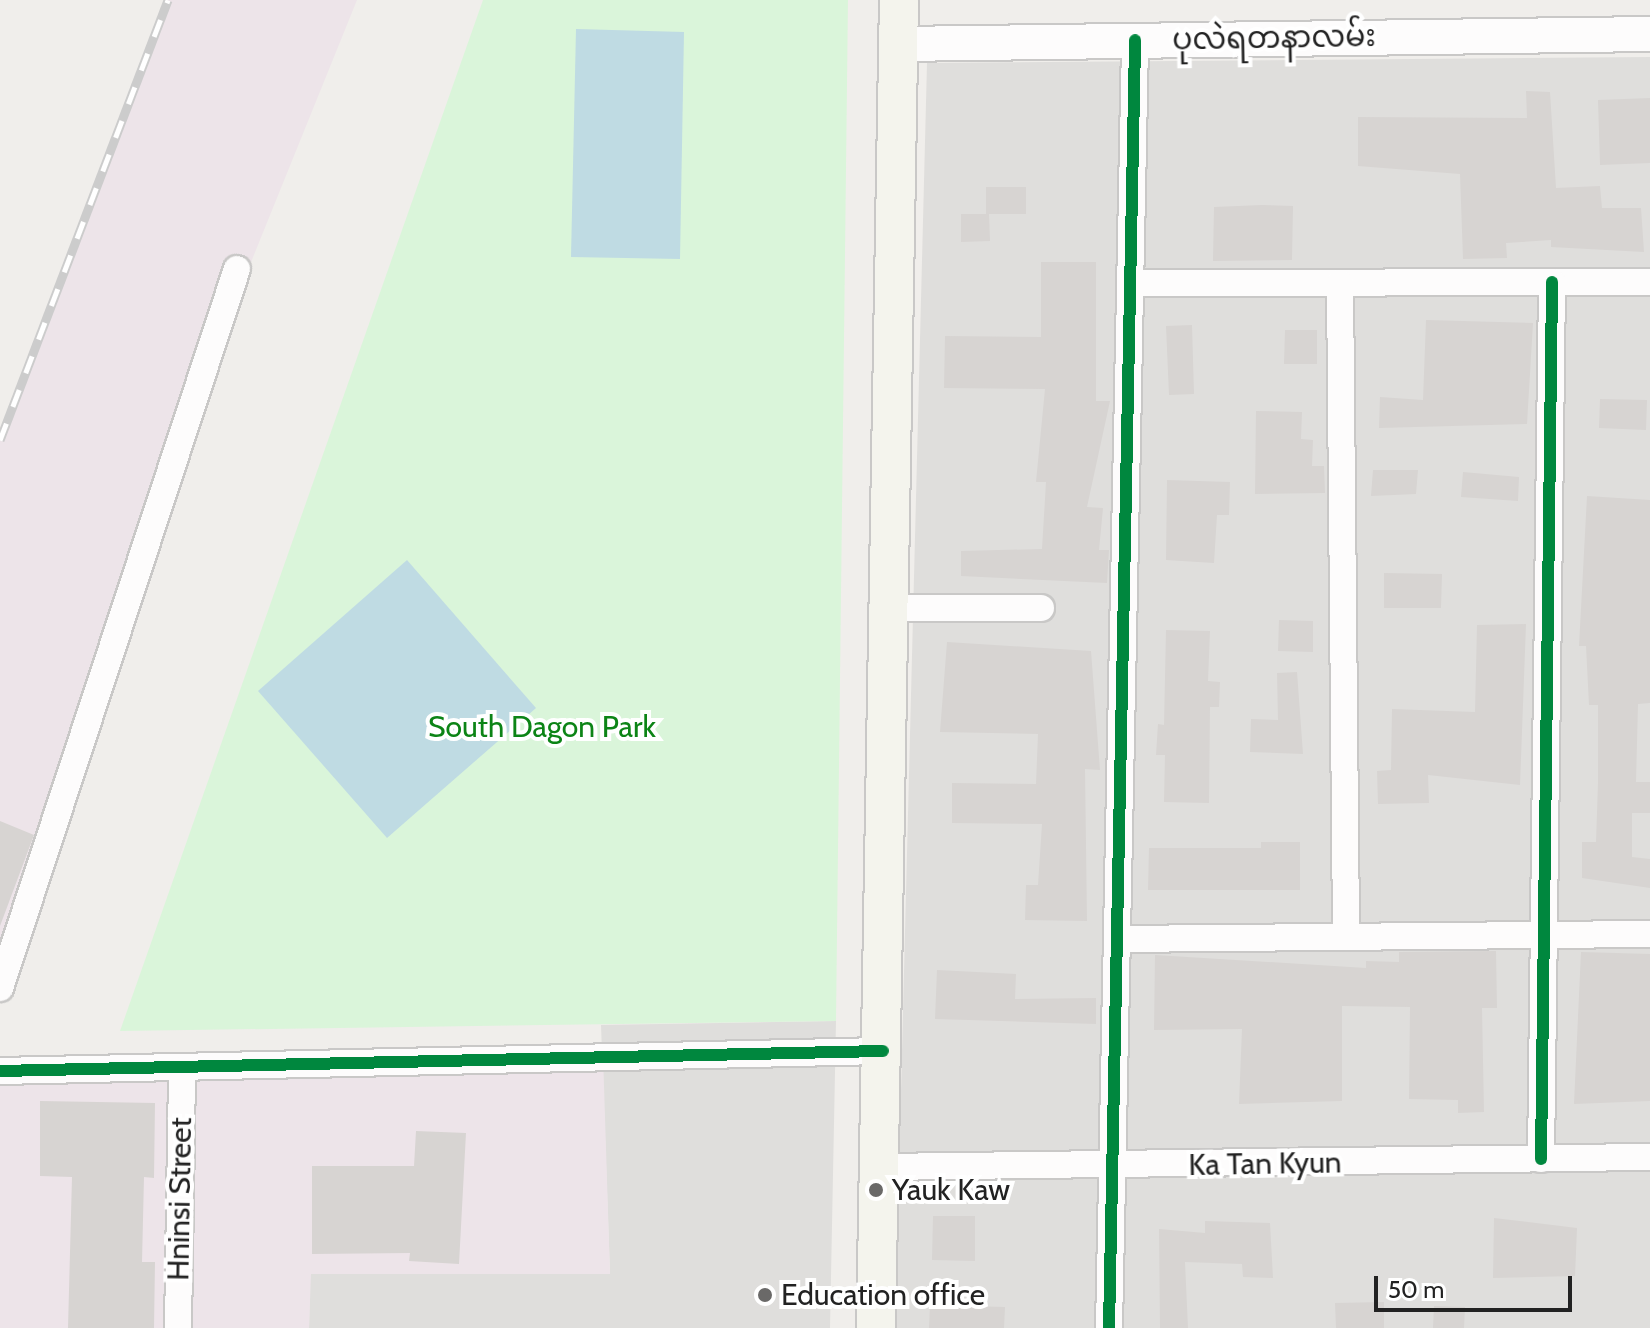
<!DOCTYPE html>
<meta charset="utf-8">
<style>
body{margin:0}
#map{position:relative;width:1650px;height:1328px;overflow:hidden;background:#f0eeeb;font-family:Cabin,"Noto Sans Myanmar",sans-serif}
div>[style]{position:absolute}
.residential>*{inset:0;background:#dfdedc}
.industrial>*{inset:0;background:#ede4e9}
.park>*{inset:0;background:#daf5da}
.water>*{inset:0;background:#bfdbe3}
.building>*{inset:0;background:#d7d4d2}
.roads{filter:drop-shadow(2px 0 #c9c8c7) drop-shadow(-2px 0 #c9c8c7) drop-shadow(0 2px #c9c8c7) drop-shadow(0 -2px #c9c8c7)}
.minor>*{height:26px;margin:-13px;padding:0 13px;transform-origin:13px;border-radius:13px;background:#fdfcfc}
.tertiary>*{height:34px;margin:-17px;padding:0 17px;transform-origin:17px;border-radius:17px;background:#fdfcfc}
.secondary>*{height:38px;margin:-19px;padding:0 19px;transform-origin:19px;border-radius:19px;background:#f4f4ed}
.rail>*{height:9px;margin-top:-4.5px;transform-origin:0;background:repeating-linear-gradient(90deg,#fff 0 18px,#ccc 0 36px);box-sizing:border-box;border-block:2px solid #ccc}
.cycleway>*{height:12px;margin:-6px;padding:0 6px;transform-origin:6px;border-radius:6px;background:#00873e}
.dots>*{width:22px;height:22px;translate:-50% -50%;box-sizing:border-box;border:4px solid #fff;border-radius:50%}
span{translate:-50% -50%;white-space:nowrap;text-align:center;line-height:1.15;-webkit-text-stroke:8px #fff;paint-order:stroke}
.street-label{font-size:30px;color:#222}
.park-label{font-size:30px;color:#0c8416}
.poi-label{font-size:30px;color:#222}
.left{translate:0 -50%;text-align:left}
.scale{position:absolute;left:1374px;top:1276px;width:198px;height:36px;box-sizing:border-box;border:4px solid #222;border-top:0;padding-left:10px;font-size:24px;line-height:28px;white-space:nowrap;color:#222;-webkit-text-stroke:6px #fff;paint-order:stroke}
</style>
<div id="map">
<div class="residential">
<i style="clip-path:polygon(1650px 57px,1650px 1328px,895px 1328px,927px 63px)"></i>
<i style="clip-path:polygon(836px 1021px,830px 1328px,309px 1328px,310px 1274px,610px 1274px,601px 1025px)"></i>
</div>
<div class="industrial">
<i style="clip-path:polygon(168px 0,357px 0,188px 418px,0 988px,0 440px)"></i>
<i style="clip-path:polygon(184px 1053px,603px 1054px,610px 1274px,311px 1274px,309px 1328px,0 1328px,0 1069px)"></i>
</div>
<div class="park">
<i style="clip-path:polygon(483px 0,848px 0,836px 1021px,120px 1031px)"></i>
</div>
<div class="water">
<i style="clip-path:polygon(576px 29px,684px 32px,680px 259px,571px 257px)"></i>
<i style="clip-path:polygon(407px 560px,536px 708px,387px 838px,258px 691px)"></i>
</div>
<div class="building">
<i style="clip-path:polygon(1526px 91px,1550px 92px,1556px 188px,1600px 186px,1602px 208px,1641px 208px,1644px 252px,1551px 247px,1551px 240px,1506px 243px,1507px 258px,1463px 259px,1460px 174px,1358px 166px,1358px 117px,1527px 118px)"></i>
<i style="clip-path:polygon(1650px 98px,1650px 163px,1600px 165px,1598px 100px)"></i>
<i style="clip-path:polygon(986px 187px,1026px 187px,1026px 214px,986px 214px)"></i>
<i style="clip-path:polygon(1262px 205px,1293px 206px,1292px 260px,1213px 261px,1214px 207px)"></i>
<i style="clip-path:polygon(961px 214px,989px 214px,990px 241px,961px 242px)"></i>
<i style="clip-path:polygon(1041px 262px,1096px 262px,1096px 401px,1110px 401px,1087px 507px,1103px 508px,1099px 550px,1109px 550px,1107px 583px,961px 576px,961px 551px,1042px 549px,1046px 482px,1036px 482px,1045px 389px,944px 388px,945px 336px,1041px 337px)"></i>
<i style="clip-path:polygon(1426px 320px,1533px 323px,1527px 424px,1379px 428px,1380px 397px,1423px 400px)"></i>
<i style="clip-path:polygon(1192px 325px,1194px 394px,1169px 395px,1166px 326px)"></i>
<i style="clip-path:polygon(1285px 330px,1317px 330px,1317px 364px,1284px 364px)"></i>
<i style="clip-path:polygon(1600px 399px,1647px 400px,1646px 430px,1599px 428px)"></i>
<i style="clip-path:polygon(1256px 411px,1302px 412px,1301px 439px,1313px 440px,1312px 466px,1324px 466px,1325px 493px,1255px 494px)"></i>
<i style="clip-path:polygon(1373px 470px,1418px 470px,1416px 494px,1371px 496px)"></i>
<i style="clip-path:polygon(1463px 472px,1519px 477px,1518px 501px,1461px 497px)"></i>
<i style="clip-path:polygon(1167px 480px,1230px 482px,1229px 515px,1217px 515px,1214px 563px,1166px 560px)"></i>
<i style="clip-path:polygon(1587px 496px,1650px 500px,1650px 703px,1638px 704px,1636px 782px,1650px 782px,1650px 813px,1632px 813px,1632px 857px,1650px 859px,1650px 888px,1582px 878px,1582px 842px,1596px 842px,1598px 783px,1598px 705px,1589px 705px,1586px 646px,1579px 646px)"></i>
<i style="clip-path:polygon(1384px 573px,1442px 574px,1441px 608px,1384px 608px)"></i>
<i style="clip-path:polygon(1279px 620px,1313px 621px,1313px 652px,1278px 651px)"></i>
<i style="clip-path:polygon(1526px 624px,1520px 785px,1428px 775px,1429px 803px,1378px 804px,1377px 771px,1391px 770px,1392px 709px,1475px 712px,1477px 625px)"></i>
<i style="clip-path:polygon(1166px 630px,1210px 631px,1208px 681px,1220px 682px,1219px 707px,1210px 707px,1209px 803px,1164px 802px,1165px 755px,1156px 755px,1158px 724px,1164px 725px)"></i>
<i style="clip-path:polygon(947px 642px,1091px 651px,1100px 770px,1085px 769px,1087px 921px,1025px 920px,1026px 885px,1038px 885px,1042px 824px,952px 823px,952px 783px,1036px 784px,1038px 734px,940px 732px)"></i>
<i style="clip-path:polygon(1297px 672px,1303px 754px,1250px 752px,1251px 719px,1278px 720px,1277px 673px)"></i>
<i style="clip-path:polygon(0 821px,34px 835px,0 926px)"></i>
<i style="clip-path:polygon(1261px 842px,1300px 842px,1300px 890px,1148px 890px,1149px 848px,1261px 848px)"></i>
<i style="clip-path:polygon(1496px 951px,1497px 1008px,1482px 1008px,1484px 1112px,1458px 1113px,1458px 1100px,1409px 1099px,1410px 1007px,1342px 1006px,1342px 1101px,1239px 1104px,1242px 1029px,1154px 1030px,1155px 955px,1366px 968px,1366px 961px,1399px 962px,1399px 952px)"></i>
<i style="clip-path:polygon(1581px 952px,1650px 954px,1650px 1101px,1574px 1104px)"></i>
<i style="clip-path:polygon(937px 970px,1016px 974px,1015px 999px,1096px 998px,1096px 1024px,935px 1019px)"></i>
<i style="clip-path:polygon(40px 1101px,155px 1103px,154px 1178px,144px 1177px,142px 1262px,155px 1262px,154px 1328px,68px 1328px,72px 1177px,40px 1176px)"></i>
<i style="clip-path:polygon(416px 1131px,466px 1133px,459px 1264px,409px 1261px,410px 1253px,312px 1254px,312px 1166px,414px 1166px)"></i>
<i style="clip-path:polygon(933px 1216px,975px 1216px,975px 1261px,932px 1260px)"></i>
<i style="clip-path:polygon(1494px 1218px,1577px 1228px,1575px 1276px,1493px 1278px)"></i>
<i style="clip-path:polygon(1205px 1221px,1270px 1223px,1273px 1278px,1243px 1277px,1242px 1264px,1185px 1262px,1188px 1328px,1160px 1328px,1159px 1229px,1205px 1233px)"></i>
<i style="clip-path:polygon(1384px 1302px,1384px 1328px,1336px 1328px,1335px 1303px)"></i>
<i style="clip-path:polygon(930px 1305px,1005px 1307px,1004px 1328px,929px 1328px)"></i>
<i style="clip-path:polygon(1434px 1306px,1465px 1307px,1464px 1328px,1433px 1328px)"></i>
</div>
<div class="roads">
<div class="minor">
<i style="left:1130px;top:283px;width:520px;rotate:-0.11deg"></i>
<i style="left:1340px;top:283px;width:653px;rotate:89.47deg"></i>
<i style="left:889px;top:608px;width:152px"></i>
<i style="left:1117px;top:939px;width:533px;rotate:-0.54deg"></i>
<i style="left:0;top:988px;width:757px;rotate:-71.76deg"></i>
<i style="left:0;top:1071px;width:883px;rotate:-1.3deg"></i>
<i style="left:1541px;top:1159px;width:877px;rotate:-89.28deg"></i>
<i style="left:881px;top:1167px;width:769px;rotate:-0.75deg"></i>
<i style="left:178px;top:1328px;width:258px;rotate:-89.1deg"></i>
<i style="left:1109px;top:1328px;width:1288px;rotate:-88.84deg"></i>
</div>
<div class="tertiary">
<i style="left:898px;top:44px;width:752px;rotate:-0.76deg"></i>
</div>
<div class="secondary">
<i style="left:876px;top:1328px;width:1328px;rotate:-89.01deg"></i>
</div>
</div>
<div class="rail">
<i style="left:0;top:440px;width:471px;rotate:-69.1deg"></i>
</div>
<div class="cycleway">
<i style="left:0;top:1071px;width:883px;rotate:-1.3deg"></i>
<i style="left:1541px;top:1159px;width:877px;rotate:-89.28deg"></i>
<i style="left:1109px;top:1328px;width:1288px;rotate:-88.84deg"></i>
</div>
<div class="dots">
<i style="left:876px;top:1190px;background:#6a6968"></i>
<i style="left:765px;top:1295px;background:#6a6968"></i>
</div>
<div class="street-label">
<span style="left:1274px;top:38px;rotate:-1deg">ပုလဲရတနာလမ်း</span>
<span style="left:1265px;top:1164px;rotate:-1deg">Ka Tan Kyun</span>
<span style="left:180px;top:1199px;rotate:-89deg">Hninsi Street</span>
</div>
<div class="park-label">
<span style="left:542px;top:727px">South Dagon Park</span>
</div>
<div class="poi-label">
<span class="left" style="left:892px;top:1190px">Yauk Kaw</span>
<span class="left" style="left:781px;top:1295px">Education office</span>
</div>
<div class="scale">50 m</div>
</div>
